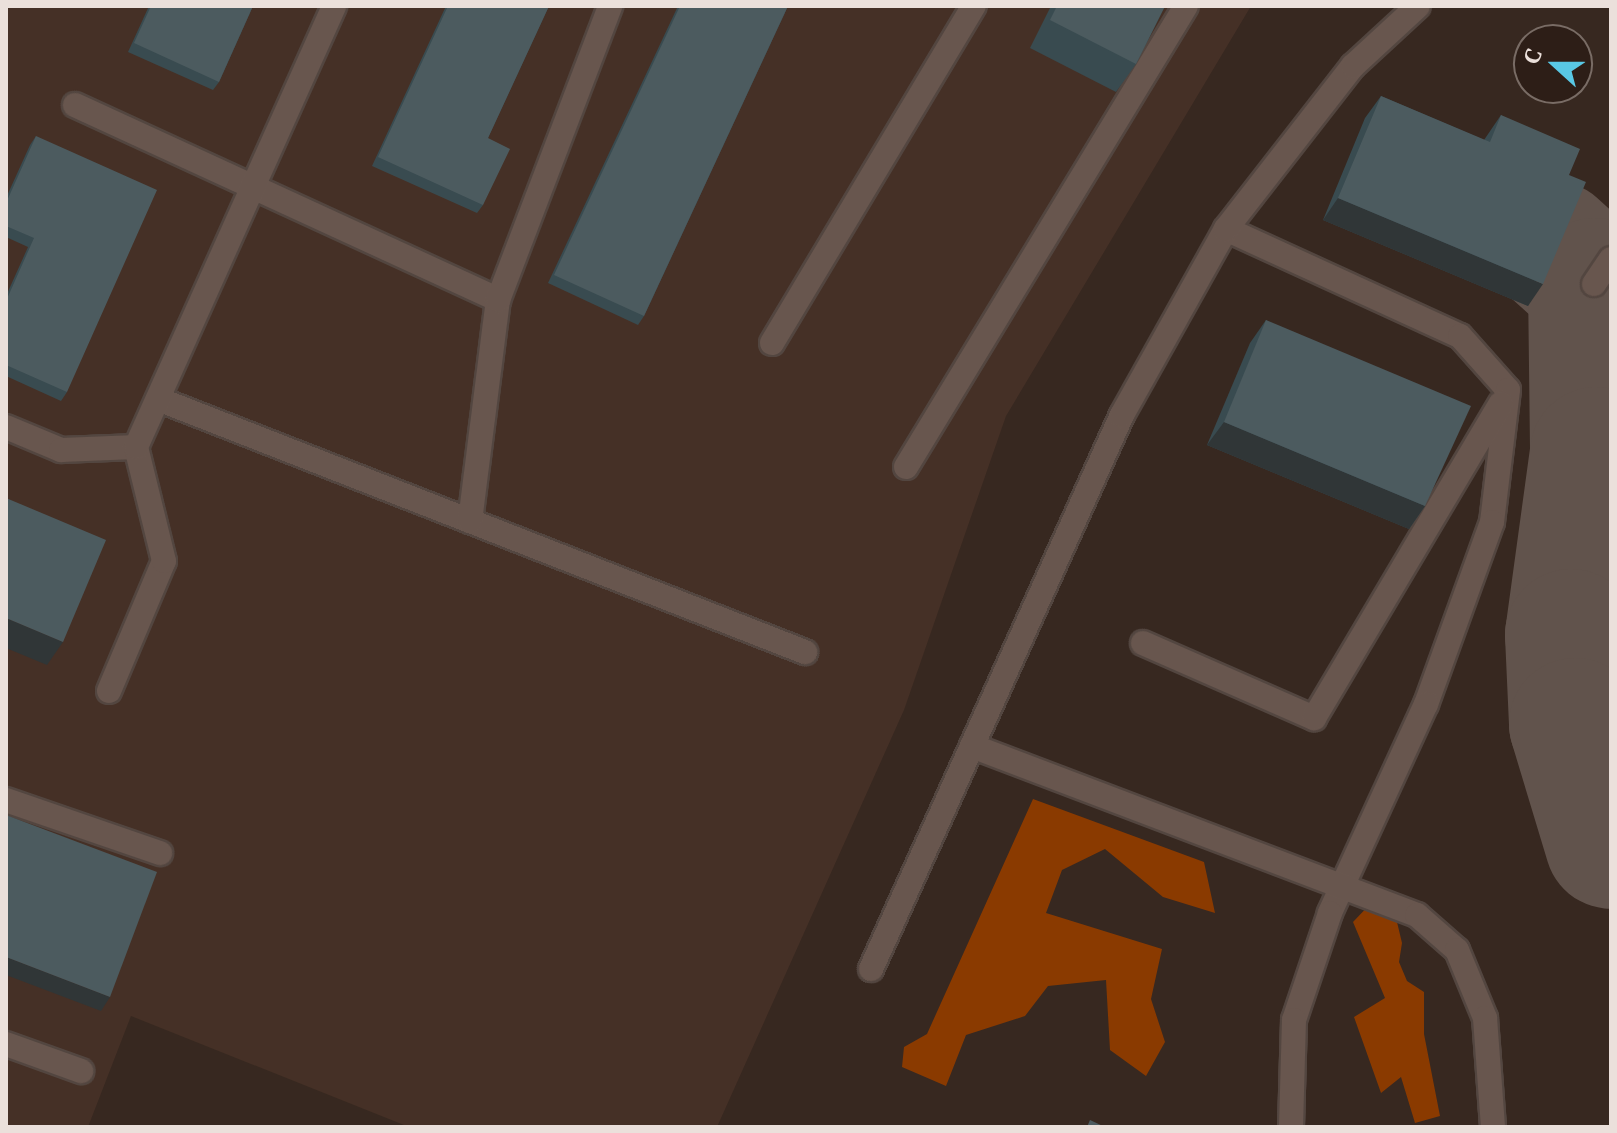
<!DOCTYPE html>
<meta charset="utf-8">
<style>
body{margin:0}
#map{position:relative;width:1617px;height:1133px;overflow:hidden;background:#372820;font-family:"PT Serif",serif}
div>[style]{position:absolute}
.built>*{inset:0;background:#453026}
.forest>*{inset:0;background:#8a3a00}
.taxiway>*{height:132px;margin:-66px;padding:0 66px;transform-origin:66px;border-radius:66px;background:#61534c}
.roads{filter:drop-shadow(2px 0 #534640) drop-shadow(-2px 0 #534640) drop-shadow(0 2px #534640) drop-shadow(0 -2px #534640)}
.lane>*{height:24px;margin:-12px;padding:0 12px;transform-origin:12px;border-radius:12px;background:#68564e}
.wall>*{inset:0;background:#394b50}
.shaded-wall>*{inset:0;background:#303637}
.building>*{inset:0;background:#4c5b5f}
span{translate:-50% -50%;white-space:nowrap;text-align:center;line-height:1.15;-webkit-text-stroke:6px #2d1e17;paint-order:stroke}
.frame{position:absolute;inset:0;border:8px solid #ebe0db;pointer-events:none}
.north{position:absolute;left:1513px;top:24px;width:80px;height:80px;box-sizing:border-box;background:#2d1e17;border:2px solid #796c65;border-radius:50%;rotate:291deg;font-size:22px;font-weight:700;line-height:32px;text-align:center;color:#ebe0db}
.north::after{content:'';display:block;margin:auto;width:28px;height:36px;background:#59c8e5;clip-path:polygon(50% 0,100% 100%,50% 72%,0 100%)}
</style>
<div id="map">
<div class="built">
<i style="clip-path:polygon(6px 6px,1251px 6px,1006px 416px,904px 710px,717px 1127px,409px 1127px,131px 1016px,88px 1127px,6px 1127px)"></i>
</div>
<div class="forest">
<i style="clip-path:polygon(1033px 799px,1204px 862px,1215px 913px,1163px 897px,1105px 849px,1062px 870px,1046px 913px,1162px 949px,1151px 999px,1165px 1042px,1146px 1076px,1110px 1050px,1106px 980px,1048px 986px,1025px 1016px,966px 1035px,946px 1086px,902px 1067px,904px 1047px,927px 1034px)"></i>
<i style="clip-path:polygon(1374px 900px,1392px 901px,1402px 943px,1399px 962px,1407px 981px,1424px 992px,1424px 1034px,1440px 1116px,1415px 1123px,1401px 1077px,1381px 1093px,1354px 1017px,1385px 998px,1353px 922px)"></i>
</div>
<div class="taxiway">
<i style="left:1553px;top:247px;width:55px;rotate:42.1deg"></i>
<i style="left:1594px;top:284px;width:169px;rotate:89.3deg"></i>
<i style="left:1596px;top:453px;width:184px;rotate:97.8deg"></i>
<i style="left:1571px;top:635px;width:89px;rotate:87.4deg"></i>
<i style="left:1575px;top:724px;width:124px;rotate:73.2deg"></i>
</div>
<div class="roads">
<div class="lane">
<i style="left:75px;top:105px;width:466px;rotate:24.7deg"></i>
<i style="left:1226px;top:229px;width:257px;rotate:24.6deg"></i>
<i style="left:1460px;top:336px;width:72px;rotate:48.4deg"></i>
<i style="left:1508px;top:390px;width:133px;rotate:96.9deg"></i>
<i style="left:1492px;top:522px;width:194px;rotate:109.9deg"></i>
<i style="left:1426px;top:704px;width:230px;rotate:114.7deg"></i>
<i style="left:1330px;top:913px;width:113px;rotate:108.6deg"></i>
<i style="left:1294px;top:1020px;width:107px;rotate:91.6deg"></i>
<i style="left:1594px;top:284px;width:30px;rotate:-56deg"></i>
<i style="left:772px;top:343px;width:393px;rotate:-59.1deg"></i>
<i style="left:158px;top:399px;width:695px;rotate:21.36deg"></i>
<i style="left:6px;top:427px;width:60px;rotate:22.7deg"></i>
<i style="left:61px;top:450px;width:75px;rotate:-2.3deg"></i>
<i style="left:906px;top:467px;width:539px;rotate:-58.73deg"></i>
<i style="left:470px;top:521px;width:223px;rotate:-82.8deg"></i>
<i style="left:498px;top:300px;width:315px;rotate:-69.1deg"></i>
<i style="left:1143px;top:643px;width:187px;rotate:23.7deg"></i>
<i style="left:1314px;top:718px;width:366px;rotate:-59.3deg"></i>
<i style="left:109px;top:691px;width:141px;rotate:-67.1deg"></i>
<i style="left:164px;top:561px;width:117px;rotate:-103.8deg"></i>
<i style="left:136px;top:447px;width:483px;rotate:-65.8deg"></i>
<i style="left:972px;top:746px;width:476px;rotate:20.8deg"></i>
<i style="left:1417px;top:915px;width:53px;rotate:41.2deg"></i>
<i style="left:1457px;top:950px;width:74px;rotate:67.6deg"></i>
<i style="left:1485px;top:1018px;width:109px;rotate:85.8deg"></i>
<i style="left:6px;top:800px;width:163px;rotate:19deg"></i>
<i style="left:871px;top:969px;width:608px;rotate:-65.63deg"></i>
<i style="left:1122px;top:415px;width:213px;rotate:-60.8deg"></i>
<i style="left:1226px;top:229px;width:207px;rotate:-52.1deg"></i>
<i style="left:1353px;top:66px;width:88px;rotate:-42.7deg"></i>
<i style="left:6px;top:1044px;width:80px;rotate:19.8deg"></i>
</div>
</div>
<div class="wall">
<i style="clip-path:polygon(149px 6px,253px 6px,219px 82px,213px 90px,128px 52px)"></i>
<i style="clip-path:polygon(446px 6px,549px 6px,488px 138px,483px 205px,477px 213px,372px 166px)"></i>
<i style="clip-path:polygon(678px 6px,788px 6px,644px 316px,638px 325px,548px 283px)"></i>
<i style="clip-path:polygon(1051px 6px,1165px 6px,1136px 64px,1116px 92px,1030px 48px)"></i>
<i style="clip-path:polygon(1381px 96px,1484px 140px,1501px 115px,1569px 175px,1528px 306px,1323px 220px,1365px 118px)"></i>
<i style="clip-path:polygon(36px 136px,67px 392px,61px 401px,6px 376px,6px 296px,28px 247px,6px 237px,6px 198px,30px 145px)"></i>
<i style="clip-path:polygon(1266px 320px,1425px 506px,1409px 529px,1207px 445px,1250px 343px)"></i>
</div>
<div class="shaded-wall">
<i style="clip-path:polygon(1338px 198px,1543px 284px,1528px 306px,1323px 220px)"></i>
<i style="clip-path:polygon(1224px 422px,1425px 506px,1409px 529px,1207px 445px)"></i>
<i style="clip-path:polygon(6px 618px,63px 642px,47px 665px,6px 648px)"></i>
<i style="clip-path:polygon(6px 957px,110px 997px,101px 1011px,6px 975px)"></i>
</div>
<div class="building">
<i style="clip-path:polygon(151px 6px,253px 6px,219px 82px,134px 43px)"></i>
<i style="clip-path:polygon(448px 6px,549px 6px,488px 138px,510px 149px,483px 205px,378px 157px)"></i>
<i style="clip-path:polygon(680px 6px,788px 6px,644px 316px,554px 275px)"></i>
<i style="clip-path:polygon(1057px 6px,1165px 6px,1136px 64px,1050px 20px)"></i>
<i style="clip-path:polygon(1381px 96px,1490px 142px,1501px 115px,1580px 149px,1569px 175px,1586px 182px,1543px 284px,1338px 198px)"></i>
<i style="clip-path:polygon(36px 136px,157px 190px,67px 392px,6px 365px,6px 301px,34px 238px,6px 226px,6px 203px)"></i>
<i style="clip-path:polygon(1266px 320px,1471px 406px,1425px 506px,1224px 422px)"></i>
<i style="clip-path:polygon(6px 498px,106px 540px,63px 642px,6px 618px)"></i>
<i style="clip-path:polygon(6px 815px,157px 872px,110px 997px,6px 957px)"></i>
<i style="clip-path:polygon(1090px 1120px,1105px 1127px,1087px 1127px)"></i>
</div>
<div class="frame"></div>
<div class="north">С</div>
</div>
